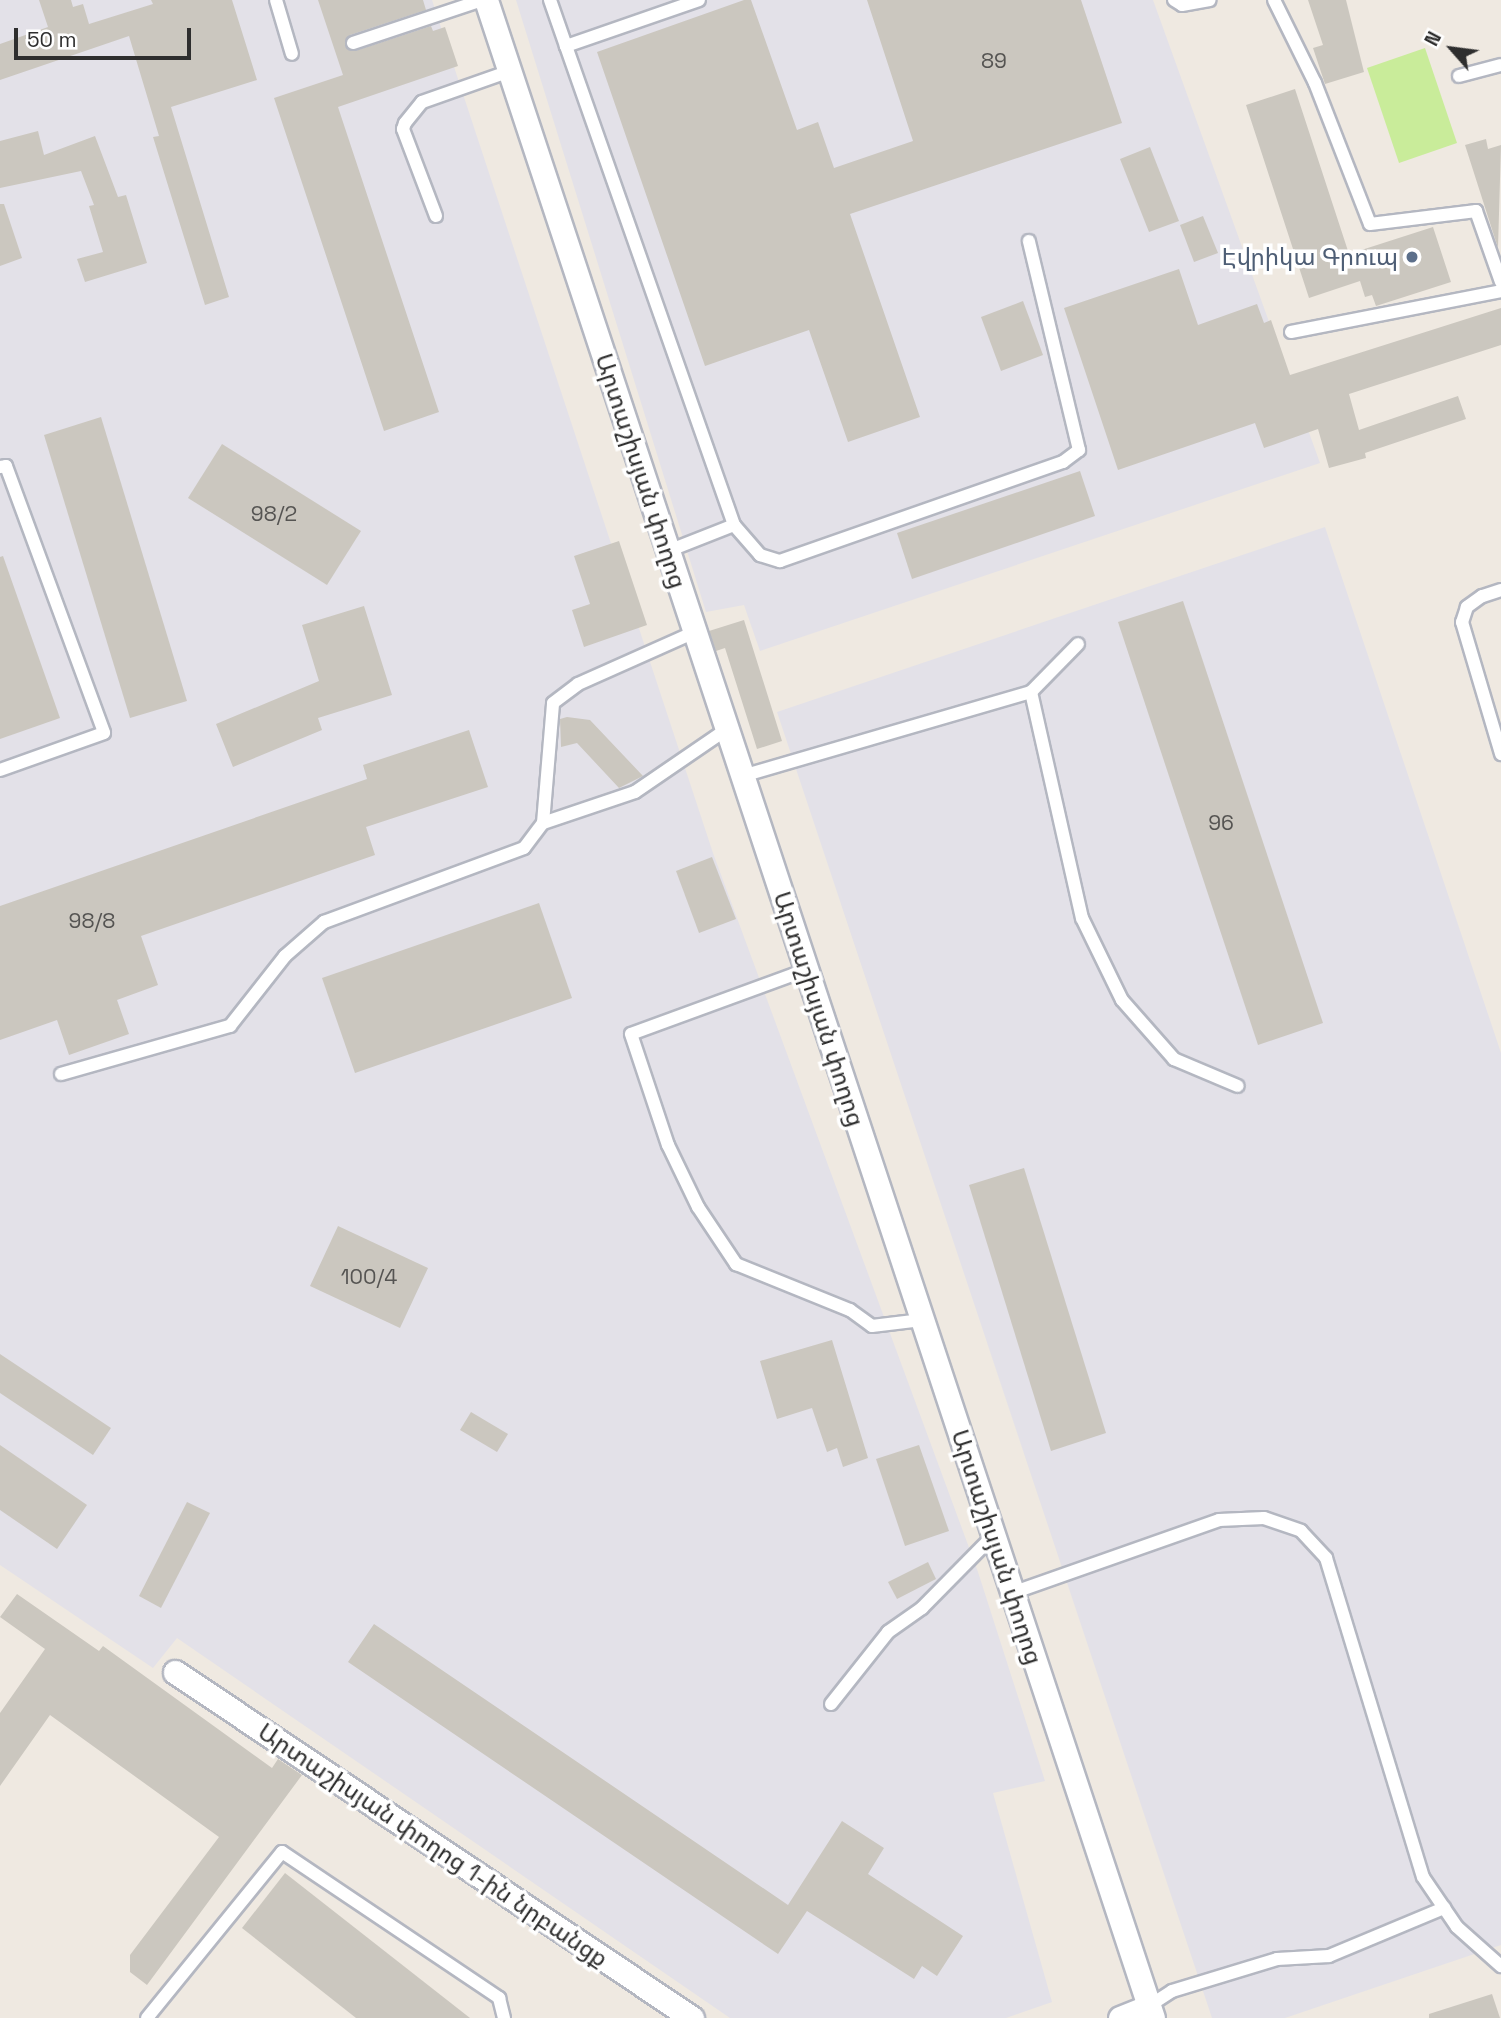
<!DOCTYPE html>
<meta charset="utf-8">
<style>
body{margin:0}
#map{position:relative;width:1501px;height:2018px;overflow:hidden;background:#efe9e1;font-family:"Space Grotesk","Noto Sans Armenian",sans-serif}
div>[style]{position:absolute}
.industrial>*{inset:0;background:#e3e1e8}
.pitch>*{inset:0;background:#c9ec9a}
.building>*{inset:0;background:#cbc7bf}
.roads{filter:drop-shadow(2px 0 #b4b7c1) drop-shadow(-2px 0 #b4b7c1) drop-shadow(0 2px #b4b7c1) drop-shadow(0 -2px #b4b7c1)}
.lane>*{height:12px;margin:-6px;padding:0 6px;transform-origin:6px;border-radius:6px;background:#fff}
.street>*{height:23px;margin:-11.5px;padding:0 11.5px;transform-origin:11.5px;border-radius:11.5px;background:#fff}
.dots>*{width:19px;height:19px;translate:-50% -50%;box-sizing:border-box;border:4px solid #fff;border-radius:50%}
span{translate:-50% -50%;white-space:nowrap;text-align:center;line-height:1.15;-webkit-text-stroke:7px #fff;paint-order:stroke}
.number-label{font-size:21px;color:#555452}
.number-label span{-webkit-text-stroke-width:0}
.service-label{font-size:24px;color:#4e5e75}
.right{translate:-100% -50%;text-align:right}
.street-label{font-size:24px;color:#2e2e2e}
.north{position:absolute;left:1417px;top:14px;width:70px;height:70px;-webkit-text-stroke:5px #fff;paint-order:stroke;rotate:298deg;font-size:19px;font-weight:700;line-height:28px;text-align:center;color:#2e2e2e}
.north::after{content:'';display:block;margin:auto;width:24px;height:32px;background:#2e2e2e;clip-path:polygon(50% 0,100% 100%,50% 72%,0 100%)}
.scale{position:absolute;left:14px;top:28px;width:177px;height:32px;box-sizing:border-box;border:4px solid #2e2e2e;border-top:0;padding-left:9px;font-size:21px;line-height:24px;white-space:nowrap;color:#2e2e2e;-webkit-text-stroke:5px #fff;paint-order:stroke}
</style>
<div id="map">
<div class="industrial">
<i style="clip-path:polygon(0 0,432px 0,713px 853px,978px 1572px,1045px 1781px,993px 1793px,1052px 2002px,1006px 2018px,730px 2018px,177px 1638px,153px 1668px,0 1565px)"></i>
<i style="clip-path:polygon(516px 0,1153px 0,1320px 463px,760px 651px,744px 605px,706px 612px)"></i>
<i style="clip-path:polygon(1325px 527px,1501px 1053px,1501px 1945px,1285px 2018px,1212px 2018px,777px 712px)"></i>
</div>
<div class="pitch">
<i style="clip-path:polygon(1425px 48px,1457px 143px,1399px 163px,1367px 68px)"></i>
</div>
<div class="building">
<i style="clip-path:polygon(39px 0,71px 0,73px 7px,83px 4px,89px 24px,153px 4px,151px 0,232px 0,257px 80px,171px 107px,229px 297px,205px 305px,153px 137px,159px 136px,129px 36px,0 80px,0 44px,48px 27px)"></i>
<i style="clip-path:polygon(318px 0,423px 0,426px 10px,350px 35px,345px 46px,355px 51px,431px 26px,433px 31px,445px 27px,458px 66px,338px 107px,439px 412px,384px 431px,274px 98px,343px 75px)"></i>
<i style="clip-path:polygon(744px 0,751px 0,797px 130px,818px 122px,834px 168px,913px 141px,867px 0,1081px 0,1122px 123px,850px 214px,920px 417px,848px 442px,809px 330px,705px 366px,597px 52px)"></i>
<i style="clip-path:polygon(1308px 0,1346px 0,1364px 72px,1325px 84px,1313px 48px,1323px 45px)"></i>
<i style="clip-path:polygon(1295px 89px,1349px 254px,1433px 227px,1451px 282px,1376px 306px,1372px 295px,1365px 297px,1360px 281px,1309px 298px,1246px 105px)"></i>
<i style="clip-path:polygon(38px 131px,44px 155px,95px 136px,118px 197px,126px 195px,147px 263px,85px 282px,77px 259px,103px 252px,89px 206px,94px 205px,81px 171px,0 188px,0 141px)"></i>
<i style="clip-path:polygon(1486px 139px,1488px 149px,1501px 145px,1498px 248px,1465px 145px)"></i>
<i style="clip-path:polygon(1150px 147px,1179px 221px,1149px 232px,1120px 159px)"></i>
<i style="clip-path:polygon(0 204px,4px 204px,22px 258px,0 266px)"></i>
<i style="clip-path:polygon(1203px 216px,1218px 253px,1194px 262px,1180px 225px)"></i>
<i style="clip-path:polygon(1179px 269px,1198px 325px,1257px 304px,1264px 323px,1271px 320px,1290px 375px,1501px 308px,1501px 345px,1349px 394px,1359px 430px,1458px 396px,1466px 419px,1365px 453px,1366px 458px,1329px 468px,1318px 429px,1264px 448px,1255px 423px,1118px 470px,1064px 308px)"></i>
<i style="clip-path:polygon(1023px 301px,1043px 355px,1001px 371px,981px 317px)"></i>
<i style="clip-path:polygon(101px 417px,187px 701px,130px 718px,44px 435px)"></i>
<i style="clip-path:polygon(222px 444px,361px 531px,327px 585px,188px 498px)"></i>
<i style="clip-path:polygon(1080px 471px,1095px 516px,912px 579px,897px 533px)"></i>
<i style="clip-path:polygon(619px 541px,647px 625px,584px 647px,572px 610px,590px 604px,574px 556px)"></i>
<i style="clip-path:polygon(3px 556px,60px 718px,0 739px,0 557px)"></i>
<i style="clip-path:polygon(1183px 601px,1323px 1023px,1258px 1045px,1118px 622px)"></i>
<i style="clip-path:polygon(364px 606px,392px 695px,318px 718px,322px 730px,233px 767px,216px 724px,319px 681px,302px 625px)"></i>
<i style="clip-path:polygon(744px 620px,782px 741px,757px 749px,725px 648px,716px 651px,709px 631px)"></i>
<i style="clip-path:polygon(567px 717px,590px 720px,643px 776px,619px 788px,577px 743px,561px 747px,560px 719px)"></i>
<i style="clip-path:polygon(469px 730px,488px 787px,366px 827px,375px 855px,141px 936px,158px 985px,117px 1000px,129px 1034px,69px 1055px,57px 1020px,0 1040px,0 906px,367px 779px,363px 765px)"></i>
<i style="clip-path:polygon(712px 857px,736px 919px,699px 933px,676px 871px)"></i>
<i style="clip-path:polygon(539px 903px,572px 998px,355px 1073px,322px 978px)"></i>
<i style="clip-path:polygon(1024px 1168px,1106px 1433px,1051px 1451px,969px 1185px)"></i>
<i style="clip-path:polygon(338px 1226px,428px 1268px,400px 1328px,310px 1286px)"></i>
<i style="clip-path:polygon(832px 1340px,868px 1458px,843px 1467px,837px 1448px,827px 1452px,812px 1408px,777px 1419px,760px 1361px)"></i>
<i style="clip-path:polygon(0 1354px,111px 1428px,93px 1455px,0 1393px)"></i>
<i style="clip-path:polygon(471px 1412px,508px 1434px,497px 1452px,460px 1430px)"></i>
<i style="clip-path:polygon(0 1445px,87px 1505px,57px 1549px,0 1510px)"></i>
<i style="clip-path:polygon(919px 1445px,949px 1531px,905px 1546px,876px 1459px)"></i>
<i style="clip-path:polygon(187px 1502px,210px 1513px,161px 1608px,139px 1596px)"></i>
<i style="clip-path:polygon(928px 1562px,936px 1579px,897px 1599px,888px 1582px)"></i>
<i style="clip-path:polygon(17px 1594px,99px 1651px,103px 1646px,272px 1768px,278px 1759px,302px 1775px,147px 1985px,130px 1972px,130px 1955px,219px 1837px,50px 1715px,0 1786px,0 1713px,45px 1649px,0 1617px)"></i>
<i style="clip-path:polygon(374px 1624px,788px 1905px,842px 1821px,884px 1848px,868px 1874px,963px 1936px,937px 1976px,922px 1966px,914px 1979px,807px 1911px,778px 1954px,348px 1662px)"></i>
<i style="clip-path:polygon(285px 1873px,470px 2018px,356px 2018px,242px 1928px)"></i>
<i style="clip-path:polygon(1492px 1994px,1500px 2018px,1429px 2018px,1429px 2014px)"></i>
</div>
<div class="roads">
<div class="lane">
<i style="left:276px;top:0;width:56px;rotate:73.5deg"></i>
<i style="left:550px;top:0;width:49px;rotate:70.8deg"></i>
<i style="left:699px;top:0;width:141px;rotate:160.9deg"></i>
<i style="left:566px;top:46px;width:508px;rotate:70.67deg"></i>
<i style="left:734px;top:525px;width:40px;rotate:49deg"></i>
<i style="left:760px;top:555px;width:21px;rotate:17deg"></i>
<i style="left:780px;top:561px;width:300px;rotate:-19.3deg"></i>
<i style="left:1063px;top:462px;width:20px;rotate:-37deg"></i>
<i style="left:1079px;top:450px;width:215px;rotate:-103.5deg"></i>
<i style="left:1174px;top:0;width:9px;rotate:32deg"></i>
<i style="left:1182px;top:5px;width:28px;rotate:-10deg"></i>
<i style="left:1274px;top:0;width:93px;rotate:63.7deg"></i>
<i style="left:1315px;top:83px;width:151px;rotate:68.7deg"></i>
<i style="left:1370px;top:224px;width:107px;rotate:-7deg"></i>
<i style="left:1476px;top:211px;width:75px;rotate:70.6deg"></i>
<i style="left:353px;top:43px;width:136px;rotate:-18.4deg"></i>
<i style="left:1459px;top:76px;width:43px;rotate:-14.7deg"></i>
<i style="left:436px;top:216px;width:93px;rotate:-110.8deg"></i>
<i style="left:403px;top:129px;width:6px;rotate:-72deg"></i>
<i style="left:405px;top:123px;width:27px;rotate:-51deg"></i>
<i style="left:422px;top:102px;width:93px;rotate:-19.4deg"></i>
<i style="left:1291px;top:332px;width:214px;rotate:-11deg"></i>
<i style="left:0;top:467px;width:6px;rotate:-9deg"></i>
<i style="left:6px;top:466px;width:284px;rotate:69.8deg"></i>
<i style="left:104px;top:733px;width:110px;rotate:160.4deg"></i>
<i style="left:668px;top:551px;width:71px;rotate:-21.5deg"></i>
<i style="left:1501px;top:590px;width:20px;rotate:162deg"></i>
<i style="left:1482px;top:596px;width:19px;rotate:144deg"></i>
<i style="left:1467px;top:607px;width:16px;rotate:108deg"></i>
<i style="left:1462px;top:622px;width:138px;rotate:73.5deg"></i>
<i style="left:1031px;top:692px;width:232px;rotate:77.3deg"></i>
<i style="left:1082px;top:918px;width:91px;rotate:64deg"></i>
<i style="left:1122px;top:1000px;width:79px;rotate:48.6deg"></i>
<i style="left:1174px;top:1059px;width:69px;rotate:22.9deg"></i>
<i style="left:742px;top:776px;width:301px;rotate:-16.2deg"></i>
<i style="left:1031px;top:692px;width:67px;rotate:-45.6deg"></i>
<i style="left:543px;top:823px;width:97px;rotate:-18.6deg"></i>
<i style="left:635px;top:792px;width:112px;rotate:-34.4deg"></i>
<i style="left:806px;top:970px;width:186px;rotate:159.9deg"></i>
<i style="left:631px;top:1034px;width:117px;rotate:71.6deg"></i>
<i style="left:668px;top:1145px;width:69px;rotate:64.2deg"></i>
<i style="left:698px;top:1207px;width:69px;rotate:56.3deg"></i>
<i style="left:736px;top:1264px;width:123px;rotate:22deg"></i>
<i style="left:850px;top:1310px;width:27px;rotate:36deg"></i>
<i style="left:872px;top:1326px;width:50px;rotate:-6.8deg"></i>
<i style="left:61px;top:1074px;width:176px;rotate:-15.9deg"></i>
<i style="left:230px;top:1026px;width:89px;rotate:-51.8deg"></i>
<i style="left:285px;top:956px;width:52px;rotate:-41.1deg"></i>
<i style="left:324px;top:922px;width:213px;rotate:-20.3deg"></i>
<i style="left:524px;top:848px;width:31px;rotate:-53deg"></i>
<i style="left:543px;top:823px;width:120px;rotate:-85.2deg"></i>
<i style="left:553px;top:703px;width:31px;rotate:-37deg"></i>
<i style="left:578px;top:684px;width:128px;rotate:-24deg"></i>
<i style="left:1012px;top:1593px;width:219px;rotate:-19.4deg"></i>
<i style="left:1219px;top:1520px;width:45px;rotate:-2.5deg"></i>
<i style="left:1264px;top:1518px;width:39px;rotate:19deg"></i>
<i style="left:1301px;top:1531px;width:37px;rotate:47deg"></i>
<i style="left:1326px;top:1558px;width:333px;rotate:73.1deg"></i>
<i style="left:1423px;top:1877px;width:60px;rotate:55.8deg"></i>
<i style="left:1457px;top:1927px;width:59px;rotate:41.6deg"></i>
<i style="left:831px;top:1704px;width:92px;rotate:-51.6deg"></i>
<i style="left:888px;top:1632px;width:42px;rotate:-35.2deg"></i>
<i style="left:922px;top:1608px;width:101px;rotate:-45.4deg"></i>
<i style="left:1149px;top:2006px;width:27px;rotate:-33deg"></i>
<i style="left:1172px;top:1991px;width:110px;rotate:-16.9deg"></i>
<i style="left:1277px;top:1959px;width:52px;rotate:-3.3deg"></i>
<i style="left:1329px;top:1956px;width:125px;rotate:-22.7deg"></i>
<i style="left:147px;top:2018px;width:214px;rotate:-50.9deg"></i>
<i style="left:282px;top:1852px;width:262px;rotate:33.9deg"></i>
<i style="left:499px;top:1998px;width:21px;rotate:76deg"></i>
</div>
<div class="street">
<i style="left:486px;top:0;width:2125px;rotate:71.71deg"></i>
<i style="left:175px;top:1672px;width:622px;rotate:33.79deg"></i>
<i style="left:1120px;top:2018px;width:31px;rotate:-22deg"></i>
</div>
</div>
<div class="dots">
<i style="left:1412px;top:257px;background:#5c6f8a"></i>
</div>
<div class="number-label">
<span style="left:994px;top:61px">89</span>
<span style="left:274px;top:514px">98/2</span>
<span style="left:1221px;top:823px">96</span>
<span style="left:92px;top:921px">98/8</span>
<span style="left:369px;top:1277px">100/4</span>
</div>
<div class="service-label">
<span class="right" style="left:1398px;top:257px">Էվրիկա Գրուպ</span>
</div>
<div class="street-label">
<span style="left:641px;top:471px;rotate:72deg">Արտաշիսյան փողոց</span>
<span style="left:819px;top:1009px;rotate:72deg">Արտաշիսյան փողոց</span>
<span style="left:997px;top:1547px;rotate:72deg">Արտաշիսյան փողոց</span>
<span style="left:433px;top:1845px;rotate:34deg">Արտաշիսյան փողոց 1-ին նրբանցք</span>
</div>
<div class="north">N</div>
<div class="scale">50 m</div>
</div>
